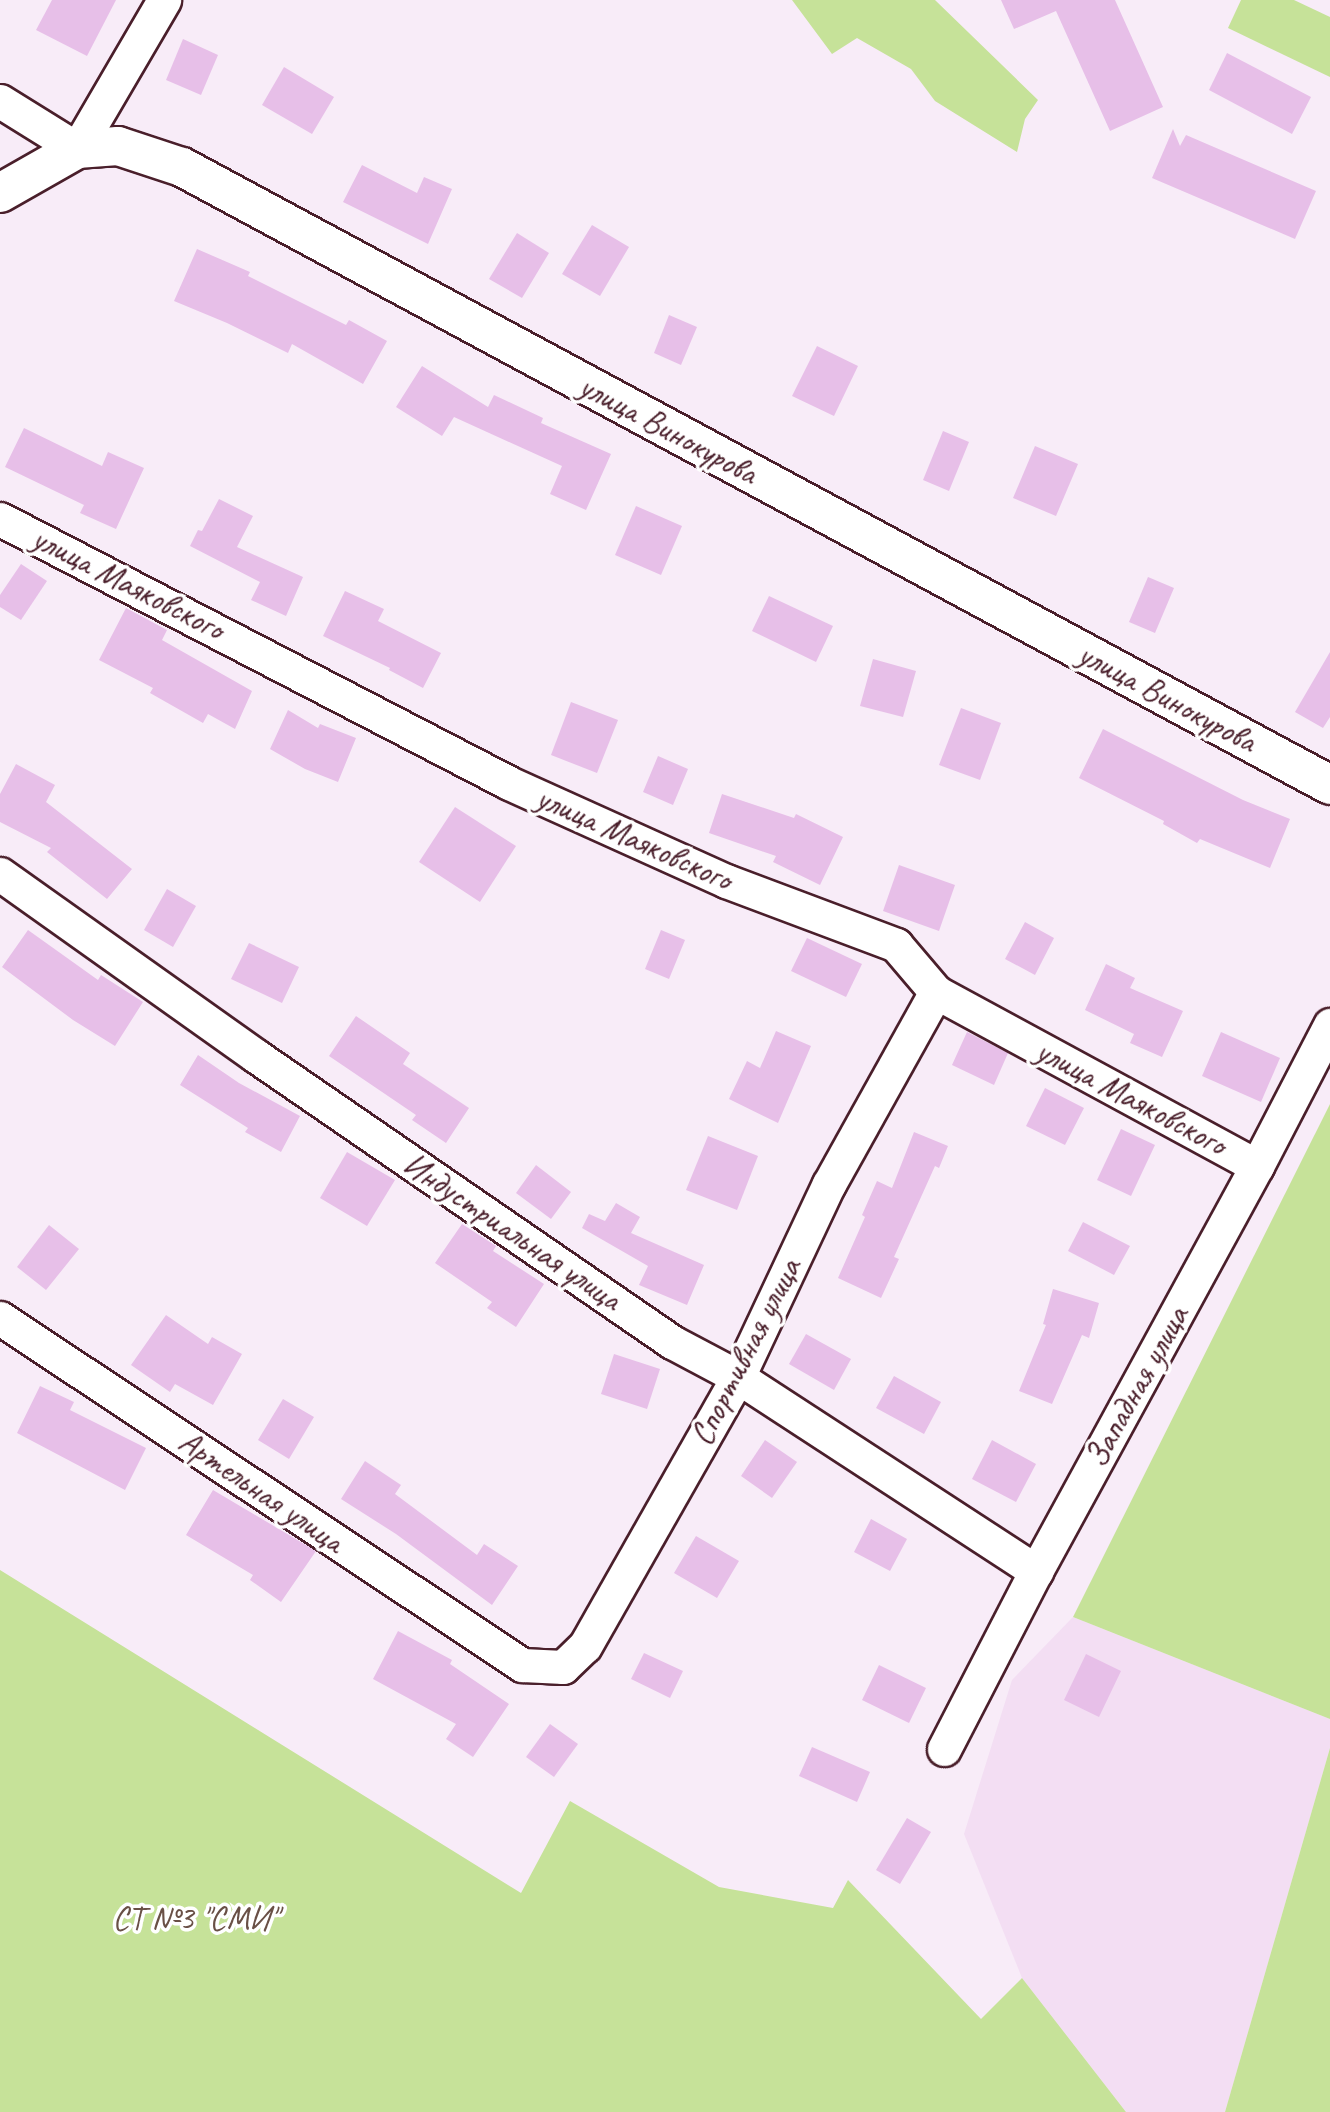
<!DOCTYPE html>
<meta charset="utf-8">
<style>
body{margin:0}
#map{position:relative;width:1330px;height:2112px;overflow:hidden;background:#f8ecf8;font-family:Caveat,sans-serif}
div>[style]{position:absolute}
.built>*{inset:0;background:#f3def3}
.green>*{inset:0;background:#c6e299}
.building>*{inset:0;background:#e7bfe8}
.roads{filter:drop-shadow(2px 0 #4a1f2b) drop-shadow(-2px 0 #4a1f2b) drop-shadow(0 2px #4a1f2b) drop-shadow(0 -2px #4a1f2b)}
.street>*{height:33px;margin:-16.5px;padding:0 16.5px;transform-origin:16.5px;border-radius:16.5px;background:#fff}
.secondary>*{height:38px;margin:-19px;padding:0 19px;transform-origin:19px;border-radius:19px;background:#fff}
span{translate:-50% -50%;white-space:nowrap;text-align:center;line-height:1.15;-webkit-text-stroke:7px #fff;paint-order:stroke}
.street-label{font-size:33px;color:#4a1f2b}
.park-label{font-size:33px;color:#695046}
</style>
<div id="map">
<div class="built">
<i style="clip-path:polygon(1073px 1617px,1330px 1719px,1330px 1748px,1225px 2112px,1126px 2112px,1022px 1978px,964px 1834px,1012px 1680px)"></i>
</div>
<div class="green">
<i style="clip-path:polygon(792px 0,935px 0,1038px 100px,1025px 119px,1017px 152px,935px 101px,911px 69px,857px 38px,832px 54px)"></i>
<i style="clip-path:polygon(1241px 0,1294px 0,1330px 17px,1330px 77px,1228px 28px)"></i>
<i style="clip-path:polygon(1330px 1104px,1330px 1719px,1073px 1617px)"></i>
<i style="clip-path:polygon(0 1570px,521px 1893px,570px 1801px,719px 1887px,833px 1908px,848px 1880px,981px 2019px,1022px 1978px,1126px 2112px,0 2112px)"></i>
<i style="clip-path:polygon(1330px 1748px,1330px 2112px,1225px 2112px)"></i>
</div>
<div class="building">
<i style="clip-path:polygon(52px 0,116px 0,87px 56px,36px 30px)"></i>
<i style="clip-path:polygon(1001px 0,1115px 0,1163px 107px,1110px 131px,1056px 11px,1014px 29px)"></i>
<i style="clip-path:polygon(183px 39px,218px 55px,201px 95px,166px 80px)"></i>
<i style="clip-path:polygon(1227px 53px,1311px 97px,1292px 134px,1209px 90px)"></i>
<i style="clip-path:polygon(284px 67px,334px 97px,312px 134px,262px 105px)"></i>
<i style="clip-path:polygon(1173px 129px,1180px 146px,1186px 135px,1316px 191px,1295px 239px,1152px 178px)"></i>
<i style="clip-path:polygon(362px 165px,417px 193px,424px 177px,452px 189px,428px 244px,343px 202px)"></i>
<i style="clip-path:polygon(592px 225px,629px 247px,600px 296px,562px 274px)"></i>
<i style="clip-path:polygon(517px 233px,549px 253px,522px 298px,489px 279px)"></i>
<i style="clip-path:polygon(197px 249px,250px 272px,248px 276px,346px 325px,349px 320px,387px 341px,363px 384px,292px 344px,288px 353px,227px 323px,174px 301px)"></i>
<i style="clip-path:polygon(669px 315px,697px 327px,681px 365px,654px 353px)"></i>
<i style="clip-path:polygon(817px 346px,858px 366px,834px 416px,792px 396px)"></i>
<i style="clip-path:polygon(422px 366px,488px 407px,494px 395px,543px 418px,541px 423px,611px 454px,586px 510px,550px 494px,562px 466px,454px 417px,442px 436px,396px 407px)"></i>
<i style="clip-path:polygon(24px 428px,102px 466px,108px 452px,144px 468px,116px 529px,80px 513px,84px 505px,5px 467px)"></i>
<i style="clip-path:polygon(943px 431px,969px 442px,949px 491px,923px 480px)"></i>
<i style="clip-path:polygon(1035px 446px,1078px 464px,1056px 516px,1013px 498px)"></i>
<i style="clip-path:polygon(219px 499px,253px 516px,237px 547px,303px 577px,286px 616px,251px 600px,260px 582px,190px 546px,198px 530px,202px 531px)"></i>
<i style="clip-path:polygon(636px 506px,682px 526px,661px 575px,615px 555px)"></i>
<i style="clip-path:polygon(21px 564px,47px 581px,21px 620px,0 607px,0 595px)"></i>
<i style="clip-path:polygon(1148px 577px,1174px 588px,1155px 633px,1129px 622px)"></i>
<i style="clip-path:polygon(345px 591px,384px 609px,378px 621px,441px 653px,423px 688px,389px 670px,390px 668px,323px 636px)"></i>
<i style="clip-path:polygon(769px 596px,833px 626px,816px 662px,752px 631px)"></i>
<i style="clip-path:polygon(126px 608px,167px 630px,162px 640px,252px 691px,235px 729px,208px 714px,203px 723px,150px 693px,153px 688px,99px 660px)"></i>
<i style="clip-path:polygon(1330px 652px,1330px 717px,1323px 728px,1295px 712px)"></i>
<i style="clip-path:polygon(873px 659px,916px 671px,903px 717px,860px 706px)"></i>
<i style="clip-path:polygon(571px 702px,618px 720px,597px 773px,551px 755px)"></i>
<i style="clip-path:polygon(961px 708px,1001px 723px,980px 780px,939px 765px)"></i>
<i style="clip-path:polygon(288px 710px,318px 728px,320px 724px,356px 738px,338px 782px,305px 769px,270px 749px)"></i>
<i style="clip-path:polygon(1103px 729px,1243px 800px,1290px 819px,1270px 868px,1200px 839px,1197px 843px,1163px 824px,1164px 821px,1079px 778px)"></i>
<i style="clip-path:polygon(658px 756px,688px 769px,673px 805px,643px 792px)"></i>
<i style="clip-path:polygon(16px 764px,55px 785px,46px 802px,132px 869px,107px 899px,47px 852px,51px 848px,0 822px,0 794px)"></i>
<i style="clip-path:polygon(722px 794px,794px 818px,796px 814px,843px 837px,820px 885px,773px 862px,776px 856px,709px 833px)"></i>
<i style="clip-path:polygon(455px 807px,516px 846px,480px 902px,419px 862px)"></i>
<i style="clip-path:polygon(899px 865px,955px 885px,939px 931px,883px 911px)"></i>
<i style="clip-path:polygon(167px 889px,196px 906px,173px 947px,144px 930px)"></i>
<i style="clip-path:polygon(1025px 922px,1054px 938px,1035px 975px,1005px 959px)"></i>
<i style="clip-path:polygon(28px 930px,98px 980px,101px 975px,143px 1002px,115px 1046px,73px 1020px,2px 967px)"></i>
<i style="clip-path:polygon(661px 930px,685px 940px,669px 979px,645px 969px)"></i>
<i style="clip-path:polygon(807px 938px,862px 964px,846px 997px,791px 971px)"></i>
<i style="clip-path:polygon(249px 943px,299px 967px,282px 1003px,231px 979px)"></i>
<i style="clip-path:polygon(1106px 964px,1135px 978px,1130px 988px,1183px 1011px,1162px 1057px,1130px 1043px,1134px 1034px,1085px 1010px)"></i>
<i style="clip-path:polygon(356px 1016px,410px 1053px,403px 1064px,469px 1108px,446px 1143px,412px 1120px,416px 1115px,329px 1056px)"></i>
<i style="clip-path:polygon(776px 1031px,811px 1046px,778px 1123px,729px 1099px,747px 1061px,760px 1068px)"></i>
<i style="clip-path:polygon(967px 1032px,1008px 1053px,994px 1085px,952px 1065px)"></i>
<i style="clip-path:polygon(1221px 1032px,1280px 1058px,1261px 1102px,1202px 1076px)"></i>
<i style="clip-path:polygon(198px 1055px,239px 1083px,300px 1116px,281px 1152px,245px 1132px,248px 1128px,180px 1085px)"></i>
<i style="clip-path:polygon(1045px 1088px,1084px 1108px,1065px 1145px,1026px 1126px)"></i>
<i style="clip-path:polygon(1121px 1129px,1155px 1145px,1131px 1196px,1097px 1180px)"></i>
<i style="clip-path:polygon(914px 1132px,948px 1146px,939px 1168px,935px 1166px,894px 1257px,899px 1259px,881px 1298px,838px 1278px,865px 1217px,862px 1215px,877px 1181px,892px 1188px)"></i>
<i style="clip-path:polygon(708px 1136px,758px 1156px,737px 1210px,686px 1190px)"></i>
<i style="clip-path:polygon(347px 1152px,395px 1180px,367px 1226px,320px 1198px)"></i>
<i style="clip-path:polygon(536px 1165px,571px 1192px,551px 1219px,516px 1193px)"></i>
<i style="clip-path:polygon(616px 1203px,640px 1217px,631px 1233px,704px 1265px,687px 1305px,639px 1285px,648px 1266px,582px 1228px,589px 1214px,605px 1221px)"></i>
<i style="clip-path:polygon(1083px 1222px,1130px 1246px,1114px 1275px,1068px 1251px)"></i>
<i style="clip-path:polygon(462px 1224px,496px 1246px,493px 1251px,544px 1284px,516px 1327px,487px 1308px,492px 1302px,435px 1263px)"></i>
<i style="clip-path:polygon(49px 1225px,79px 1249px,46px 1290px,17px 1267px)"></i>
<i style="clip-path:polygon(1053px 1289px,1099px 1303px,1089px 1338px,1082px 1335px,1052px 1404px,1019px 1391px,1046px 1325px,1043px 1324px)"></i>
<i style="clip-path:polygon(166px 1315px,208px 1344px,212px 1337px,242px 1354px,213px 1405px,175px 1384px,170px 1392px,131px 1365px)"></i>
<i style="clip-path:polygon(806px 1334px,851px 1359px,834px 1390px,789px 1364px)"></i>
<i style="clip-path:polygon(614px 1354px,660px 1369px,647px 1409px,601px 1394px)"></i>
<i style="clip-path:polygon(894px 1376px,941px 1402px,924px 1434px,876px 1408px)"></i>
<i style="clip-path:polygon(40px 1386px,74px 1402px,70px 1410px,146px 1448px,125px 1490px,17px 1433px)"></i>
<i style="clip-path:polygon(283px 1399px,314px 1417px,289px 1459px,258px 1440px)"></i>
<i style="clip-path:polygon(765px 1440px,797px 1462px,772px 1498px,741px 1476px)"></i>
<i style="clip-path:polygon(992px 1440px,1036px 1464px,1016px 1502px,972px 1479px)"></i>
<i style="clip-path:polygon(365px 1461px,401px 1485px,395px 1494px,477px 1555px,484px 1544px,518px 1566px,492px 1605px,396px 1534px,341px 1499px)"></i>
<i style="clip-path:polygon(213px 1490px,316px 1551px,281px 1602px,250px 1580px,253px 1575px,186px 1535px)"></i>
<i style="clip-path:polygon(871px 1519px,907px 1539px,890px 1571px,854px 1552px)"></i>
<i style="clip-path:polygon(696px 1536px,739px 1561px,717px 1598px,674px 1573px)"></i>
<i style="clip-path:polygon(398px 1631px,452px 1660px,450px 1664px,509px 1704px,473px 1757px,446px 1739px,456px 1724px,373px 1679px)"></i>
<i style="clip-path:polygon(644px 1653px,683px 1671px,670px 1698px,631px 1679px)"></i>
<i style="clip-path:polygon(1086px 1654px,1121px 1671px,1099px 1717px,1064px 1700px)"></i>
<i style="clip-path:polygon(879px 1665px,926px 1688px,909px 1723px,862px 1700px)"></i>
<i style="clip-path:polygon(550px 1724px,578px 1744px,554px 1777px,526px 1757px)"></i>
<i style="clip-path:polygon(812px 1747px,870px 1772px,857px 1802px,799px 1776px)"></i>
<i style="clip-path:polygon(907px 1818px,931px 1832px,900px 1884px,876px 1870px)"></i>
</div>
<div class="roads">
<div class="street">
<i style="left:0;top:101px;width:91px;rotate:31.9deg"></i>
<i style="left:77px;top:149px;width:173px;rotate:-59.7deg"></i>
<i style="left:0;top:519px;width:573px;rotate:27.41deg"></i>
<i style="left:509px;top:783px;width:238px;rotate:24.3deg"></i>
<i style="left:726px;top:881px;width:182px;rotate:20.6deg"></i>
<i style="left:896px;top:945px;width:62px;rotate:49.6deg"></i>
<i style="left:936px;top:992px;width:365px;rotate:28.5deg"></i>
<i style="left:0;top:874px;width:314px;rotate:35.4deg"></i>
<i style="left:256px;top:1056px;width:505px;rotate:34.51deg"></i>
<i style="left:672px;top:1342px;width:75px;rotate:27.9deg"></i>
<i style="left:738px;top:1377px;width:356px;rotate:33.1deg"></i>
<i style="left:0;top:1318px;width:627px;rotate:33.61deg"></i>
<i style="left:522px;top:1665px;width:41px;rotate:2.8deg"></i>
<i style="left:563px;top:1667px;width:30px;rotate:-44deg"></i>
<i style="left:585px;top:1646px;width:309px;rotate:-60.4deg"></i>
<i style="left:738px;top:1377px;width:213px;rotate:-64.8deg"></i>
<i style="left:829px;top:1184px;width:220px;rotate:-60.9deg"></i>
<i style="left:944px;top:1749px;width:200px;rotate:-62.7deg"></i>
<i style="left:1036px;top:1571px;width:461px;rotate:-61.4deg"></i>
<i style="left:1257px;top:1166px;width:159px;rotate:-62.6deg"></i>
</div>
<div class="secondary">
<i style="left:0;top:193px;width:89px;rotate:-29.7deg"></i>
<i style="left:77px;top:149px;width:41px;rotate:-4.2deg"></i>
<i style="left:118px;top:146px;width:67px;rotate:18.2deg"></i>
<i style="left:182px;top:167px;width:1304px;rotate:28.29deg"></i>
</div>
</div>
<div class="street-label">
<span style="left:668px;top:430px;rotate:28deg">улица Винокурова</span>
<span style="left:128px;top:584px;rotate:27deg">улица Маяковского</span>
<span style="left:1167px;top:698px;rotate:28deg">улица Винокурова</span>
<span style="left:634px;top:839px;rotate:24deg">улица Маяковского</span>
<span style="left:1131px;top:1098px;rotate:28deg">улица Маяковского</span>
<span style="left:512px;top:1232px;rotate:34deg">Индустриальная улица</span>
<span style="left:746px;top:1352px;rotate:-63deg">Спортивная улица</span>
<span style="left:1137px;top:1387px;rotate:-61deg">Западная улица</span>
<span style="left:261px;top:1492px;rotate:34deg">Артельная улица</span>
</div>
<div class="park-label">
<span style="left:195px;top:1919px">СТ №3 "СМИ"</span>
</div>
</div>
